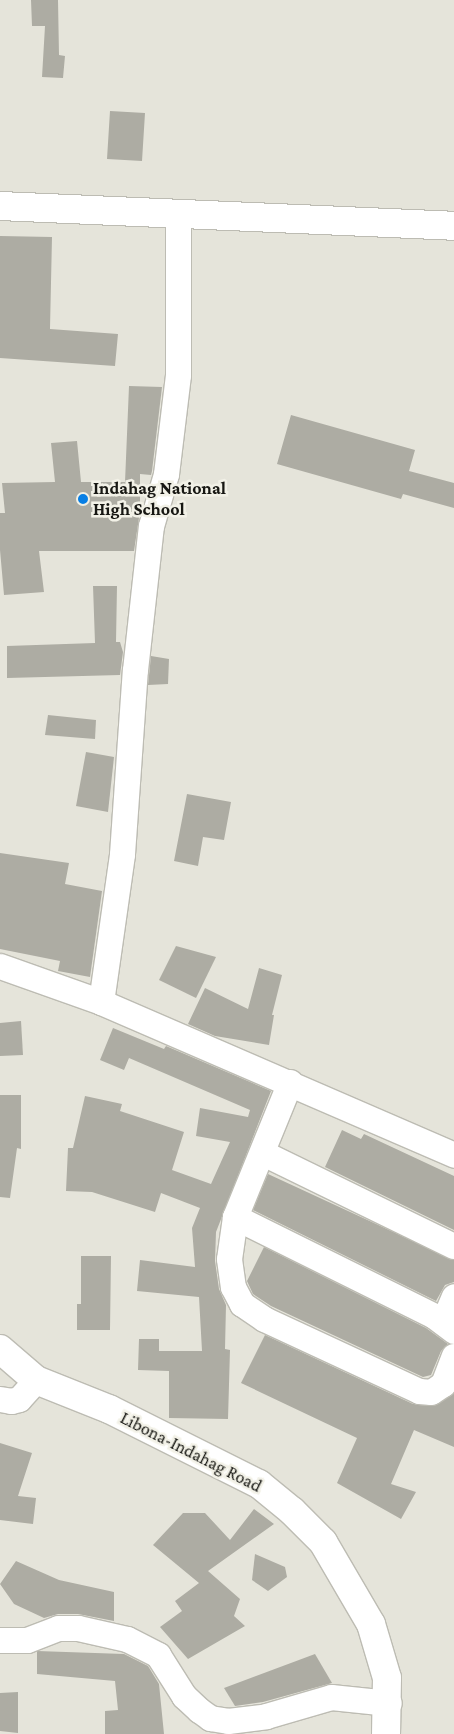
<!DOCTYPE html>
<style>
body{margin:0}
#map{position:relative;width:454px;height:1734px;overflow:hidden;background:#e5e4da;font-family:"Crimson Pro",serif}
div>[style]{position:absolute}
.building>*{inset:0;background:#adaca3}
.roads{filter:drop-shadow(1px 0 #bdbcb3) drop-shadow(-1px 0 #bdbcb3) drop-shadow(0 1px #bdbcb3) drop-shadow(0 -1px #bdbcb3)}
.minor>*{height:25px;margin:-12.5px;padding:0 12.5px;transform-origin:12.5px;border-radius:12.5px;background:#fff}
.major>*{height:28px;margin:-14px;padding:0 14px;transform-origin:14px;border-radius:14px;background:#fff}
.dots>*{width:14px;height:14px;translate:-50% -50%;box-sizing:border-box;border:2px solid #f2f1e7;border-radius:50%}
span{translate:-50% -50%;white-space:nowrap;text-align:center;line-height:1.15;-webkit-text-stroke:5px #f2f1e7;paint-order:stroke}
.poi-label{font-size:18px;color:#171713;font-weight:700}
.left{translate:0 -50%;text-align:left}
.street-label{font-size:18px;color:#171713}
</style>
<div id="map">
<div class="building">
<i style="clip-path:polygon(31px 0,58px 0,59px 55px,65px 56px,63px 78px,42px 77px,45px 26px,32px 26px)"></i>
<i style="clip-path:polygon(110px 111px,145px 113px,142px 161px,107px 159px)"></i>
<i style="clip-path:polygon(0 236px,52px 237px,50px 329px,118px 334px,115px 366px,0 358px)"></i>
<i style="clip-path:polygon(129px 386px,162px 387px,152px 471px,151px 475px,140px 474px,140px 511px,134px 551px,39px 551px,44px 592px,4px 595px,0 550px,0 513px,5px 513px,2px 483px,55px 482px,51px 443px,77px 441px,81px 482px,125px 482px)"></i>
<i style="clip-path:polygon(291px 415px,415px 450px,409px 471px,454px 483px,454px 508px,403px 494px,401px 499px,277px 464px)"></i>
<i style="clip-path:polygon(93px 586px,117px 586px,116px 642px,120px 642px,123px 652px,120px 675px,7px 678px,7px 646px,95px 643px)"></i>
<i style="clip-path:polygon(151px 656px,169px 659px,168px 684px,148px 685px)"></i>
<i style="clip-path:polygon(48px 715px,96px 720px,95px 739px,45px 735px)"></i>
<i style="clip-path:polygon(86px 752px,114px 757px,108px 812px,76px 806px)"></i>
<i style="clip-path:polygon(187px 794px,231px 802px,224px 840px,203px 837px,198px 866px,174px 861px)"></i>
<i style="clip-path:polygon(0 853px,69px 863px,65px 884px,102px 891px,90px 977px,58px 971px,60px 961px,0 949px)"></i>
<i style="clip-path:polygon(176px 946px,216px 957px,196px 998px,159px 980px)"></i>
<i style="clip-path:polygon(259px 968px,282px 975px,272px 1015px,274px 1015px,269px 1045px,215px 1036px,188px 1024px,205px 988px,248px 1009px)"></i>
<i style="clip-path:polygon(21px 1021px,23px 1055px,0 1056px,0 1023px)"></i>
<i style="clip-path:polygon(113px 1028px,164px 1049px,166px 1046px,271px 1091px,216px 1232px,215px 1261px,219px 1289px,226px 1305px,225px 1349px,230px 1350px,228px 1419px,169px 1418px,169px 1371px,138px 1370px,139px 1339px,159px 1339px,159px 1351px,202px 1351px,199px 1297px,137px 1291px,140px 1260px,195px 1267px,192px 1228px,200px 1208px,161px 1193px,155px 1212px,92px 1192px,66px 1191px,68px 1148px,73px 1148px,85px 1096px,122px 1104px,120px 1111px,184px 1132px,172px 1170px,211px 1184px,230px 1142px,196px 1136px,200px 1108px,248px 1117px,250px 1110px,129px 1058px,124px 1070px,100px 1060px)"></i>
<i style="clip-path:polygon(0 1095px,21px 1095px,21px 1149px,17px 1148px,10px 1198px,0 1197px)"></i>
<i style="clip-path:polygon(342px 1130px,361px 1139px,364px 1134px,454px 1176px,454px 1230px,325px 1167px)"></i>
<i style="clip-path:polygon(268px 1174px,454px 1260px,454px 1282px,445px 1285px,436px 1301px,253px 1210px)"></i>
<i style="clip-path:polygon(264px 1247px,426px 1328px,448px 1344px,441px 1351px,431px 1375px,423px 1377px,271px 1306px,253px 1294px,247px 1281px)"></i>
<i style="clip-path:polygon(81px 1256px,111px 1256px,110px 1330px,77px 1330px,77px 1304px,81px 1304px)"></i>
<i style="clip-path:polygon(265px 1335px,413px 1404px,438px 1404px,454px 1392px,454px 1447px,414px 1430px,391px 1484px,416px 1492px,401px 1519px,337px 1483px,357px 1438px,241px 1383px)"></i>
<i style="clip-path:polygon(0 1443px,32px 1453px,18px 1496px,36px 1498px,33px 1524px,0 1520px)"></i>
<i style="clip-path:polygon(254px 1509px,274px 1524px,208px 1571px,240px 1599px,234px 1616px,245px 1626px,188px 1659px,160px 1627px,182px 1611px,175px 1601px,199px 1583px,153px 1545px,183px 1513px,205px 1513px,230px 1540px)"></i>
<i style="clip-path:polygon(255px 1554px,285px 1567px,287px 1577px,268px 1591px,252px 1580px)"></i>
<i style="clip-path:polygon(16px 1561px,59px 1580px,114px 1592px,114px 1621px,78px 1614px,58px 1614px,44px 1618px,14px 1604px,0 1584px)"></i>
<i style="clip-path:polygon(37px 1651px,124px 1654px,148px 1666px,159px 1684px,164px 1734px,105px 1734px,105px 1711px,118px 1710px,115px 1681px,37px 1674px)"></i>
<i style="clip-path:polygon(315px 1654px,332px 1683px,263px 1702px,235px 1706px,224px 1688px)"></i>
<i style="clip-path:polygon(18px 1692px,18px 1733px,0 1731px,0 1693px)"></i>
</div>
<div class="roads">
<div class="minor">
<i style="left:0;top:966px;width:107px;rotate:19.6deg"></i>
<i style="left:101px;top:1002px;width:385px;rotate:23.4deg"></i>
<i style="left:101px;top:1002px;width:149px;rotate:-81.9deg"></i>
<i style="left:122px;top:854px;width:184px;rotate:-86deg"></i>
<i style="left:135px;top:670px;width:145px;rotate:-83.7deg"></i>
<i style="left:151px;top:526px;width:54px;rotate:-73.9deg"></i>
<i style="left:166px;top:474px;width:100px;rotate:-83.1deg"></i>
<i style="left:178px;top:375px;width:159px;rotate:-90deg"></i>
<i style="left:290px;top:1082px;width:146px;rotate:112.2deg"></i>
<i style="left:235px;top:1217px;width:222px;rotate:26.4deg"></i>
<i style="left:434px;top:1316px;width:25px;rotate:37deg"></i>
<i style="left:263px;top:1153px;width:212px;rotate:26deg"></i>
<i style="left:235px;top:1217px;width:42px;rotate:98.1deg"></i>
<i style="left:229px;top:1259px;width:28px;rotate:82deg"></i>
<i style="left:233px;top:1287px;width:19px;rotate:62deg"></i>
<i style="left:242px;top:1304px;width:27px;rotate:34deg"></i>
<i style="left:264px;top:1319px;width:171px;rotate:24.9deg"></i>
<i style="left:419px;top:1391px;width:12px;rotate:5deg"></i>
<i style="left:431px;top:1392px;width:14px;rotate:-34deg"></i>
<i style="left:443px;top:1384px;width:30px;rotate:-69deg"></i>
<i style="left:443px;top:1322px;width:28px;rotate:-67deg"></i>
<i style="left:0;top:1399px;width:11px;rotate:10deg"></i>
<i style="left:11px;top:1401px;width:8px;rotate:-14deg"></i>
<i style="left:19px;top:1399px;width:25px;rotate:-48deg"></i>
<i style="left:0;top:1640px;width:27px"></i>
<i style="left:27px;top:1640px;width:33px;rotate:-21deg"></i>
<i style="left:58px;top:1628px;width:20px"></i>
<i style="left:78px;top:1628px;width:50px;rotate:12.7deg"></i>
<i style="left:127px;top:1639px;width:35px;rotate:27deg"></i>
<i style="left:158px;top:1655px;width:49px;rotate:57.6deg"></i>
<i style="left:184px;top:1696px;width:21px;rotate:43deg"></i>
<i style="left:199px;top:1710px;width:14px;rotate:36deg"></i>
<i style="left:210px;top:1718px;width:18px;rotate:9deg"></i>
<i style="left:228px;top:1721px;width:38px;rotate:-7deg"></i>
<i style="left:266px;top:1716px;width:68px;rotate:-16.3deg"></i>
<i style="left:331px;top:1697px;width:58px;rotate:5.9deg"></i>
</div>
<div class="major">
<i style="left:0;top:206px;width:454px;rotate:2.5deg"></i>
<i style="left:0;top:1349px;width:48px;rotate:40.7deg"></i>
<i style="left:36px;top:1380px;width:79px;rotate:21.7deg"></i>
<i style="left:109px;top:1409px;width:168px;rotate:26.6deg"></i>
<i style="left:259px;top:1484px;width:43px;rotate:39.3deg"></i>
<i style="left:292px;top:1511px;width:44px;rotate:45deg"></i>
<i style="left:323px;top:1542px;width:95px;rotate:59.7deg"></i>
<i style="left:371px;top:1624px;width:56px;rotate:73.5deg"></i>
<i style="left:387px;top:1678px;width:56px;rotate:91deg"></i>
</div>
</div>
<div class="dots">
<i style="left:83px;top:499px;background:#087fe5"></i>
</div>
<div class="poi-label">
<span class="left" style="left:93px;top:499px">Indahag National<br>High School</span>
</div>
<div class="street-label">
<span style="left:191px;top:1452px;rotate:27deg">Libona-Indahag Road</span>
</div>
</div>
